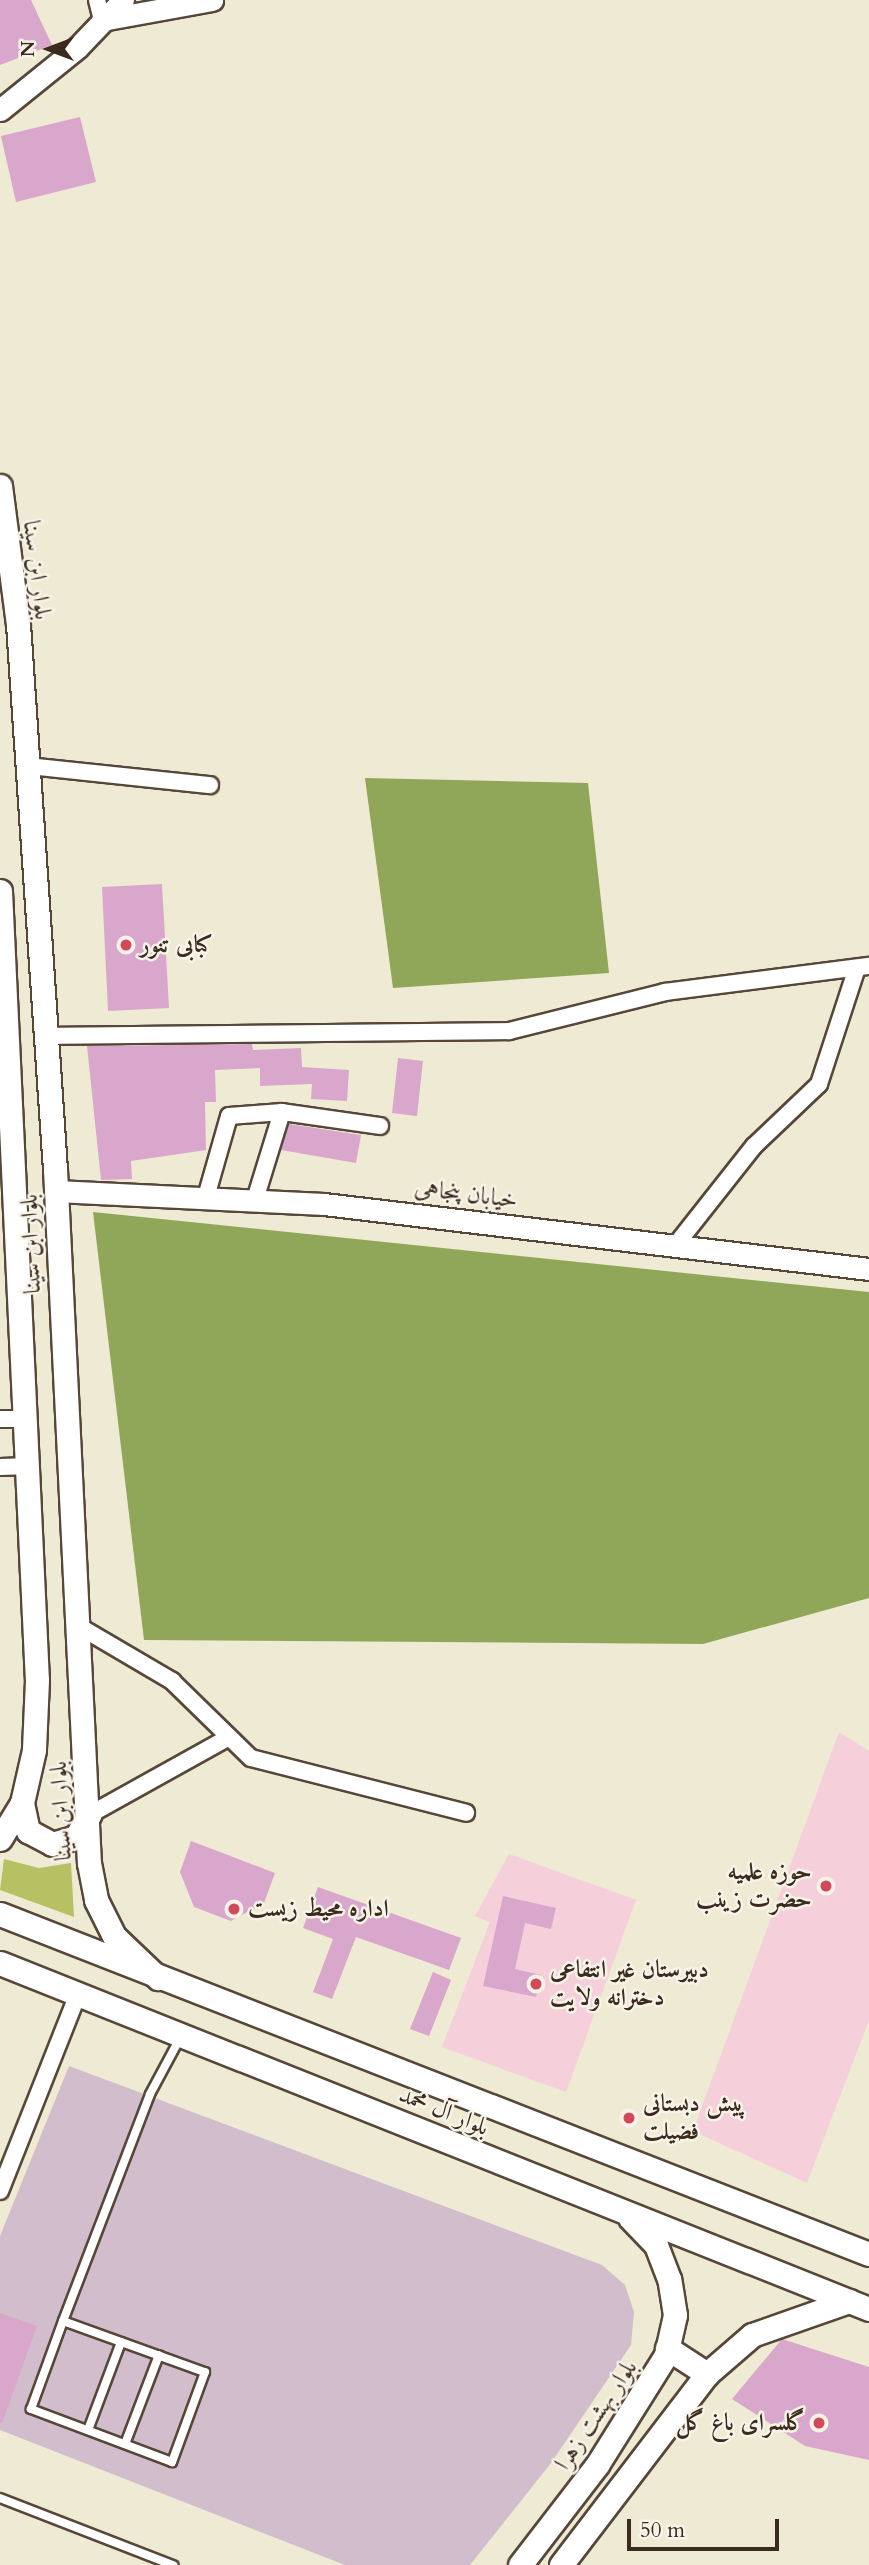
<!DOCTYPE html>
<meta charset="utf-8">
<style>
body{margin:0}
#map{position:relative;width:869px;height:2565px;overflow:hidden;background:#efead3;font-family:Cardo,Amiri,serif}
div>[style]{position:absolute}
.built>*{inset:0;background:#f5cfda}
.industrial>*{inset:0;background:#d1bdcb}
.green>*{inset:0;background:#b5c163}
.forest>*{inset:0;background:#90a759}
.building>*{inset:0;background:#d9a7cc}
.roads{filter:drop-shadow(2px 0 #564739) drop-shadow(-2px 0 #564739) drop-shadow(0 2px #564739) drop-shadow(0 -2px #564739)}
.service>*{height:8px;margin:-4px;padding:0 4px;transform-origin:4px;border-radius:4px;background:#fff}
.minor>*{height:16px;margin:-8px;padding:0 8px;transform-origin:8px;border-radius:8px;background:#fff}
.tertiary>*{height:21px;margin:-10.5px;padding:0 10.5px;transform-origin:10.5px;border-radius:10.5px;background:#fff}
.secondary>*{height:23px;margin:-11.5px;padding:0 11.5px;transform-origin:11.5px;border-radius:11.5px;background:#fff}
.dots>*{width:19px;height:19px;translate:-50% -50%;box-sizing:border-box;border:4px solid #f7f3e8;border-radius:50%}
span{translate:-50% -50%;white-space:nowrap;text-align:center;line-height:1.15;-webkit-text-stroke:5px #f7f3e8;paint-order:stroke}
.street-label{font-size:24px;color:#3b2a1e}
.poi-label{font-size:24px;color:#3b2a1e;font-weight:700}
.left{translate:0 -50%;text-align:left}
.right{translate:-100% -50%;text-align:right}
.north{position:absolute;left:14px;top:14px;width:70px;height:70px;-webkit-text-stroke:5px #f7f3e8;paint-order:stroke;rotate:270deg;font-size:19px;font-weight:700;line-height:28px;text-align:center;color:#3b2a1e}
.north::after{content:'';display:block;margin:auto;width:24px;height:32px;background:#3b2a1e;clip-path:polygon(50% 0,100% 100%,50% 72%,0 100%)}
.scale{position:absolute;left:627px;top:2519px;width:152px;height:32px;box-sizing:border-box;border:4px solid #3b2a1e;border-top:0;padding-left:9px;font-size:21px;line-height:24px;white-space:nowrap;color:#3b2a1e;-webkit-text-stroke:5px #f7f3e8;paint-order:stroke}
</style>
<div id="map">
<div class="built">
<i style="clip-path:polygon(839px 1732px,869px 1751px,869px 2020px,807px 2183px,693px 2131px)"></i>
<i style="clip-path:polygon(509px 1854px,636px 1900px,566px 2092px,442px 2047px,490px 1922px,475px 1916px)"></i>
</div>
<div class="industrial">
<i style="clip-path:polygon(69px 2066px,602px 2265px,625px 2285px,634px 2312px,631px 2345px,551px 2463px,470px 2565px,345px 2565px,0 2430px,0 2236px)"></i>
</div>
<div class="green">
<i style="clip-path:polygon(4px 1859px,39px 1868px,71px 1863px,74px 1917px,0 1890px)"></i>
</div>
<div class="forest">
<i style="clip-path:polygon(365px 778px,588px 783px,609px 973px,393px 988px)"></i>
<i style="clip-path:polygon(93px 1212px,869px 1292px,869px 1598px,703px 1644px,144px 1640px)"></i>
</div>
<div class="building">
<i style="clip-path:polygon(0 0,31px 0,52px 45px,0 65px)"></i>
<i style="clip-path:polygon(80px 117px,96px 182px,16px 202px,1px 136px)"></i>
<i style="clip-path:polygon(162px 884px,169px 1008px,108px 1011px,102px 887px)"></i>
<i style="clip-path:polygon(252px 1044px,253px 1050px,301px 1048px,302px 1067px,349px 1070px,347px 1101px,311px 1099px,312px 1084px,260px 1086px,260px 1068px,215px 1070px,216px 1102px,205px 1102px,206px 1150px,131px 1161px,132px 1179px,101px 1180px,87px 1046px)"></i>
<i style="clip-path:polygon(398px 1058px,423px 1061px,417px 1116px,392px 1113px)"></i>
<i style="clip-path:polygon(289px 1124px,361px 1135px,356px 1163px,281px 1150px)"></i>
<i style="clip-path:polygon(191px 1841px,275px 1873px,264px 1903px,231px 1921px,194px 1907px,180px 1872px)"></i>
<i style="clip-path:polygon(318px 1887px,461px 1938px,449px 1970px,356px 1937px,332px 1999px,313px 1992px,333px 1939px,303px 1928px)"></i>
<i style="clip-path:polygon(503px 1896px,556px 1908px,551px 1929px,525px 1923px,515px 1969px,541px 1975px,536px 1997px,483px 1986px)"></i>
<i style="clip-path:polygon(433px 1972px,451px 1980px,429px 2036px,410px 2029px)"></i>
<i style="clip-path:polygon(0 2313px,37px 2326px,2px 2423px,0 2422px)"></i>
<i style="clip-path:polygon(782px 2339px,869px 2367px,869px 2460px,805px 2446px,732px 2399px)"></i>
</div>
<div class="roads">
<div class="service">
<i style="left:63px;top:2321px;width:151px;rotate:19.8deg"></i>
<i style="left:205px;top:2372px;width:96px;rotate:110.1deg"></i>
<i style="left:172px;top:2462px;width:151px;rotate:-159.4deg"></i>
<i style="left:31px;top:2409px;width:94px;rotate:-70deg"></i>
<i style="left:63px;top:2321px;width:243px;rotate:-69deg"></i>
<i style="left:150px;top:2094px;width:64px;rotate:-61.8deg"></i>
<i style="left:88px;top:2430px;width:94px;rotate:-69.4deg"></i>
<i style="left:125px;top:2444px;width:95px;rotate:-69.1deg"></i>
<i style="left:0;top:2498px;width:186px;rotate:21.2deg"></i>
</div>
<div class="minor">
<i style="left:97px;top:0;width:21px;rotate:76deg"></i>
<i style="left:28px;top:766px;width:183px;rotate:6deg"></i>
<i style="left:46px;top:1036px;width:463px;rotate:-0.6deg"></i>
<i style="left:509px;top:1031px;width:161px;rotate:-14deg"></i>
<i style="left:665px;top:992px;width:206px;rotate:-7.3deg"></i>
<i style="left:282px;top:1112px;width:99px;rotate:8.1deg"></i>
<i style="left:206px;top:1197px;width:84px;rotate:-74.1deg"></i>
<i style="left:229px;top:1116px;width:53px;rotate:-4.3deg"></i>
<i style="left:282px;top:1112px;width:92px;rotate:107.1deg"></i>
<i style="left:675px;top:1246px;width:127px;rotate:-51.7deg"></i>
<i style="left:754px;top:1146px;width:90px;rotate:-43.6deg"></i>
<i style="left:819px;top:1084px;width:122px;rotate:-71.9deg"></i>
<i style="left:0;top:1419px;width:28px"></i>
<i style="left:0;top:1467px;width:30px;rotate:-2deg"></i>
<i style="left:75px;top:1624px;width:113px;rotate:30.4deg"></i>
<i style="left:172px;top:1681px;width:110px;rotate:44.3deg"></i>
<i style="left:251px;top:1758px;width:222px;rotate:14.3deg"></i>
<i style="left:89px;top:1815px;width:160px;rotate:-29.1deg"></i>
<i style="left:0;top:2191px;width:212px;rotate:-68.4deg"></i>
</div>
<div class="tertiary">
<i style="left:102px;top:20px;width:112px;rotate:-10.3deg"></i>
<i style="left:0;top:110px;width:100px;rotate:-38.9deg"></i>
<i style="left:78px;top:47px;width:65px;rotate:-46.2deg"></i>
<i style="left:56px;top:1191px;width:268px;rotate:2.8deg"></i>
<i style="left:324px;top:1204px;width:549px;rotate:6.8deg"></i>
</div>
<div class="secondary">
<i style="left:0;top:486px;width:139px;rotate:82.6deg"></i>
<i style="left:18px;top:624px;width:546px;rotate:86.12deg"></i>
<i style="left:55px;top:1169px;width:695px;rotate:87.2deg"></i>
<i style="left:89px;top:1863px;width:38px;rotate:79deg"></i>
<i style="left:96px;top:1900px;width:40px;rotate:63.4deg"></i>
<i style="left:114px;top:1936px;width:61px;rotate:43.7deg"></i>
<i style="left:0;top:891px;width:790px;rotate:87.32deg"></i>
<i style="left:37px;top:1680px;width:70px;rotate:92.5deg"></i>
<i style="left:34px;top:1750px;width:54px;rotate:102.8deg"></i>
<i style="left:22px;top:1803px;width:42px;rotate:121.4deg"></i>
<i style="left:22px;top:1803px;width:29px;rotate:78deg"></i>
<i style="left:28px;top:1831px;width:27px;rotate:28deg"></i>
<i style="left:52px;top:1844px;width:25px;rotate:-16deg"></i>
<i style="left:76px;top:1837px;width:26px;rotate:-59deg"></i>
<i style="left:0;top:1914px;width:933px;rotate:21.37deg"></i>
<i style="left:0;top:1963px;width:935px;rotate:21.71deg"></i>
<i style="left:667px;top:2348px;width:48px;rotate:33deg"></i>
<i style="left:520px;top:2565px;width:126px;rotate:-52.4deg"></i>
<i style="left:597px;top:2465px;width:130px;rotate:-57.9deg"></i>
<i style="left:666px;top:2355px;width:41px;rotate:-77.3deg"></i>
<i style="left:675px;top:2315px;width:36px;rotate:-99deg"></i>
<i style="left:669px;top:2279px;width:36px;rotate:-111deg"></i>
<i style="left:656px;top:2245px;width:37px;rotate:-134deg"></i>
<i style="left:561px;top:2565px;width:240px;rotate:-52.6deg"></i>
<i style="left:707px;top:2374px;width:60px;rotate:-40.9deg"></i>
<i style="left:752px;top:2335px;width:103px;rotate:-19.3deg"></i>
</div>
</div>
<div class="dots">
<i style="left:126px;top:945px;background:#d1495b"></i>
<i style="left:826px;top:1886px;background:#d1495b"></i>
<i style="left:234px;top:1909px;background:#d1495b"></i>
<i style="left:536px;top:1984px;background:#d1495b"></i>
<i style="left:629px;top:2118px;background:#d1495b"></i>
<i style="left:819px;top:2423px;background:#d1495b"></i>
</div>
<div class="street-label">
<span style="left:37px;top:570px;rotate:83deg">بلوار ابن سینا</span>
<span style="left:466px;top:1194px;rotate:7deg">خیابان پنجاهی</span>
<span style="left:31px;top:1244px;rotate:-92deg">بلوار ابن سینا</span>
<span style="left:61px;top:1811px;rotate:-93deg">بلوار ابن سینا</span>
<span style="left:444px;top:2111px;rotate:22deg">بلوار آل محمد</span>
<span style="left:596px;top:2415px;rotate:-56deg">بلوار بهشت زهرا</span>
</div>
<div class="poi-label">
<span class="left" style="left:140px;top:945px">کبابی تنور</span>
<span class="right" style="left:812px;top:1886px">حوزه علمیه<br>حضرت زینب</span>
<span class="left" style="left:248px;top:1909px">اداره محیط زیست</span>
<span class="left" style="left:550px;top:1984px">دبیرستان غیر انتفاعی<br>دخترانه ولایت</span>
<span class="left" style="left:643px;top:2118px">پیش دبستانی<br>فضیلت</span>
<span class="right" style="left:805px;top:2423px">گلسرای باغ گل</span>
</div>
<div class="north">N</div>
<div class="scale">50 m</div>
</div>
